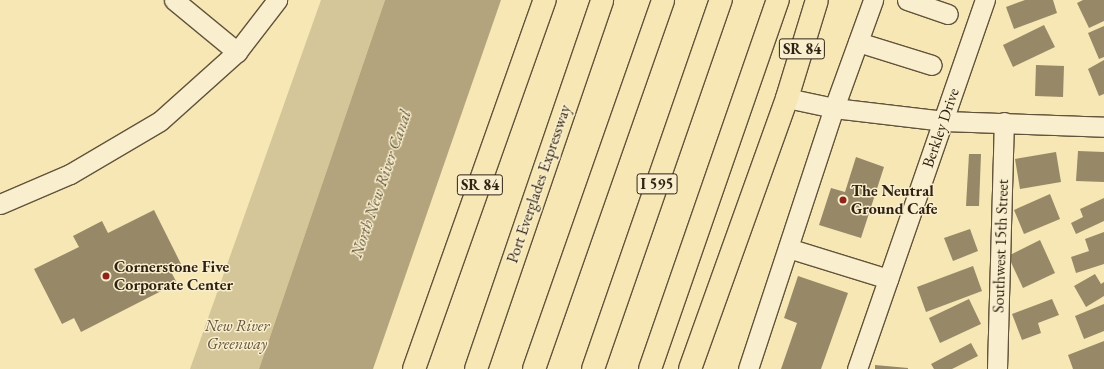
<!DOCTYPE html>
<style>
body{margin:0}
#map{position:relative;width:1104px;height:369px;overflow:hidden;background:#f6e7b4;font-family:"EB Garamond",serif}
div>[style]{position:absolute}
.green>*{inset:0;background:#d4c699}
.water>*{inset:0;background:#b3a47d}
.building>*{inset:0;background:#978867}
.roads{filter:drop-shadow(1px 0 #62533b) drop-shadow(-1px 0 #62533b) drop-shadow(0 1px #62533b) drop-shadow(0 -1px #62533b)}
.minor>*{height:19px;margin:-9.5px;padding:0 9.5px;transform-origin:9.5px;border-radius:9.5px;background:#f9efce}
.major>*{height:22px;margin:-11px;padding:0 11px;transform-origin:11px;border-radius:11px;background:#f6e7b4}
.highway>*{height:22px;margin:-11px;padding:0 11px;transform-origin:11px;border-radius:11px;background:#f6e7b4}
.dots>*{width:11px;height:11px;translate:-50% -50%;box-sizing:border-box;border:2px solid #f9efce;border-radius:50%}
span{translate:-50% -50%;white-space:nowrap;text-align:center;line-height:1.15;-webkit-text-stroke:3px #f9efce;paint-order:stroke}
.shield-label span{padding:1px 3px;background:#f9efce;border:1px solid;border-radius:3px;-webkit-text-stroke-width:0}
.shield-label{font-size:15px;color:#302213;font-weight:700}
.street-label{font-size:16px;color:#302213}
.poi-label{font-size:16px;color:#302213;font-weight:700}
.left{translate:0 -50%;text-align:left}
.park-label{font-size:16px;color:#61533b;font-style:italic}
.water-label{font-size:17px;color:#5e5038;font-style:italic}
</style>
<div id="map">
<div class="green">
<i style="clip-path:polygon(321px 0,385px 0,259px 369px,190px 369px)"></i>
</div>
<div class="water">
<i style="clip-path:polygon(385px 0,501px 0,373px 369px,259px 369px)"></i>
</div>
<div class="building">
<i style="clip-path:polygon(1025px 0,1053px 0,1057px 13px,1014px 29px,1006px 7px)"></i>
<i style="clip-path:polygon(1083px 0,1104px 0,1104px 21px,1089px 28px,1077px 3px)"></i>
<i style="clip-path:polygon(1044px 25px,1055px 47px,1013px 67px,1003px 45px)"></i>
<i style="clip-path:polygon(1104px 26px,1104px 57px,1099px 59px,1088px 33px)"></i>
<i style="clip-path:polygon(1104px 60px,1104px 94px,1099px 96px,1088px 69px)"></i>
<i style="clip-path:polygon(1036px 65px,1064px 66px,1063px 97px,1035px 96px)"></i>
<i style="clip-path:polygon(1078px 151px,1104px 152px,1104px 182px,1076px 181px)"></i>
<i style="clip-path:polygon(1056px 152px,1061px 182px,1020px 189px,1015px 159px)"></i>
<i style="clip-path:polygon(969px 154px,981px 154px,979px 206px,966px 206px)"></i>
<i style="clip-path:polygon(856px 157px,884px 167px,861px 238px,819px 225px,831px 188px,845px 192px)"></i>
<i style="clip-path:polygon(1050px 194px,1060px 219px,1024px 234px,1014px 210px)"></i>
<i style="clip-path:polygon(1104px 198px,1104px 221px,1076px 234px,1071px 223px,1083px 217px,1080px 209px)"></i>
<i style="clip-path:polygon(154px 210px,181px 264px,170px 270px,177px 283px,81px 332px,74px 318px,62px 324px,34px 269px,79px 247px,73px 236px,102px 221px,108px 233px)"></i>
<i style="clip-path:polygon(970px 229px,978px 251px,953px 261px,944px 238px)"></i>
<i style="clip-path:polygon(1104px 232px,1104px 264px,1076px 273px,1071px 257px,1089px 251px,1085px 239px)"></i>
<i style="clip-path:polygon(1040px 240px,1055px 273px,1023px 288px,1008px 256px)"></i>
<i style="clip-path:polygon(973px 266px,982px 291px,926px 312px,917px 287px)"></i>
<i style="clip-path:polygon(1095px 274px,1101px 284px,1104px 282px,1104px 296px,1086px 307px,1074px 286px)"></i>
<i style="clip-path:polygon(798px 276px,848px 293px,821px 369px,781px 369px,797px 323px,784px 318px)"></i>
<i style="clip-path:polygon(969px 299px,981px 324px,940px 343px,929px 318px)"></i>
<i style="clip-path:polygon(1052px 299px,1059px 315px,1038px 323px,1041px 333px,1022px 340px,1012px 314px)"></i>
<i style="clip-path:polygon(1104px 304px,1104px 331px,1084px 339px,1075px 316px)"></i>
<i style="clip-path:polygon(1104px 341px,1104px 369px,1073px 369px,1068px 355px)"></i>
<i style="clip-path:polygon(971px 343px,978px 356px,952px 369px,934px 369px,931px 364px)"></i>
<i style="clip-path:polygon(875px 365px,908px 368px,908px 369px,875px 369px)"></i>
</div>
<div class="roads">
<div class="minor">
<i style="left:174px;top:0;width:82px;rotate:39.5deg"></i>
<i style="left:907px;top:0;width:43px;rotate:18.9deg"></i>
<i style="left:858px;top:42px;width:77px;rotate:17.3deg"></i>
<i style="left:787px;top:98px;width:48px;rotate:12deg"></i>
<i style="left:834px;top:108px;width:111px;rotate:6.7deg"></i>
<i style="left:944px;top:121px;width:160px;rotate:2.1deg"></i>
<i style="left:0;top:204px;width:76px;rotate:-23.2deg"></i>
<i style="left:70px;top:174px;width:104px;rotate:-30.5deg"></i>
<i style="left:160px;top:121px;width:103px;rotate:-41.9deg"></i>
<i style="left:237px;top:52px;width:66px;rotate:-52.4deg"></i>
<i style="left:788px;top:248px;width:105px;rotate:17.2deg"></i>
<i style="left:748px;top:369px;width:275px;rotate:-71.8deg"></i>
<i style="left:834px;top:108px;width:115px;rotate:-70.1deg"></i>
<i style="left:857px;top:369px;width:391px;rotate:-70.9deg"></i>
<i style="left:997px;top:369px;width:247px;rotate:-88.4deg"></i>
</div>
<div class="major">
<i style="left:414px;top:369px;width:392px;rotate:-70.5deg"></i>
<i style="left:690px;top:369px;width:288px;rotate:-70.3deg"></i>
<i style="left:787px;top:98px;width:102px;rotate:-73deg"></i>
</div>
<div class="highway">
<i style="left:476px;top:369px;width:390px;rotate:-71.1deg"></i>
<i style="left:534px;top:369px;width:391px;rotate:-70.7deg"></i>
<i style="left:593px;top:369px;width:391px;rotate:-70.9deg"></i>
<i style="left:650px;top:369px;width:391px;rotate:-70.9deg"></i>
</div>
</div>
<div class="dots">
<i style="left:843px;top:200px;background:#8f2418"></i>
<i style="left:106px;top:276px;background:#8f2418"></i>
</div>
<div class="shield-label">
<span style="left:802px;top:49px">SR 84</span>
<span style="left:657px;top:184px">I 595</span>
<span style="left:480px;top:185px">SR 84</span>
</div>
<div class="street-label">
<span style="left:941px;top:128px;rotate:-71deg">Berkley Drive</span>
<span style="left:539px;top:184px;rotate:-71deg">Port Everglades Expressway</span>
<span style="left:1001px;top:246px;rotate:-88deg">Southwest 15th Street</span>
</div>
<div class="poi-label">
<span class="left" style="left:851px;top:200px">The Neutral<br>Ground Cafe</span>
<span class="left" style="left:114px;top:276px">Cornerstone Five<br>Corporate Center</span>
</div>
<div class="park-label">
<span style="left:237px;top:335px">New River<br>Greenway</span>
</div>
<div class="water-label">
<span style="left:381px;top:184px;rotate:-71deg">North New River Canal</span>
</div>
</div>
